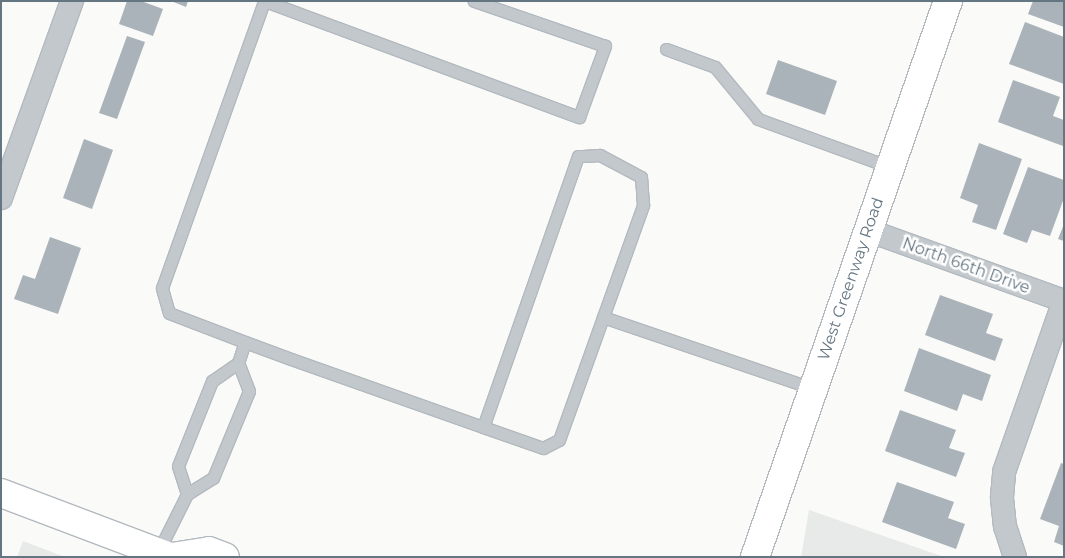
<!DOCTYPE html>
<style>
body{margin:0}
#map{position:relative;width:1065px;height:558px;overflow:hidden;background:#fafaf8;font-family:Montserrat,sans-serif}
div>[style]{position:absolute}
.built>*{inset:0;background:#e8e9e9}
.building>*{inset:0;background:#aab3b9}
.roads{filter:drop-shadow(1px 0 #b3babf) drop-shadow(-1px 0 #b3babf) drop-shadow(0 1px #b3babf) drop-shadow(0 -1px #b3babf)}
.service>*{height:11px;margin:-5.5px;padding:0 5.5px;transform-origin:5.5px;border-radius:5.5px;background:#c3c8cc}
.minor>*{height:22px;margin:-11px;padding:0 11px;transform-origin:11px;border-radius:11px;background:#c3c8cc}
.secondary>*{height:28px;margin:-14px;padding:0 14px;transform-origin:14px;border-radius:14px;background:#fff}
span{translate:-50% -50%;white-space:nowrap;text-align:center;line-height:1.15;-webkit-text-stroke:5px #fff;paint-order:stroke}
.street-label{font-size:16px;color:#657683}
.frame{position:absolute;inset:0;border:2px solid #657683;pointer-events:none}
</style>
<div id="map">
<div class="built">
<i style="clip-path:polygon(809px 510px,944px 557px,801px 557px)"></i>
<i style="clip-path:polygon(23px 541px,65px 557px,17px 557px)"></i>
</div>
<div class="building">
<i style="clip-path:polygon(127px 1px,141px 1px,163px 9px,153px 36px,119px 24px)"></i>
<i style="clip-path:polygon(171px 1px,188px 1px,186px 7px)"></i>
<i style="clip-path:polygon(1033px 1px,1064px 1px,1064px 27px,1028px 14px)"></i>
<i style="clip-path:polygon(1025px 22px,1064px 37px,1064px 84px,1009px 64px)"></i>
<i style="clip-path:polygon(127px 36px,145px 42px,117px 119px,99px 113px)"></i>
<i style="clip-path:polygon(778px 60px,837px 81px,825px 115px,766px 94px)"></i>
<i style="clip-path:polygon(1013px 80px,1060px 97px,1053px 116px,1064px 120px,1063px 146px,998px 122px)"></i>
<i style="clip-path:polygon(84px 139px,113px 150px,92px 209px,63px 198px)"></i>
<i style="clip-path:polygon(979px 143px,1022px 159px,996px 230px,972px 222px,978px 205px,960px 198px)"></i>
<i style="clip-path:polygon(1028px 167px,1064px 180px,1064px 198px,1050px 236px,1032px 230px,1027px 243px,1003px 234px)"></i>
<i style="clip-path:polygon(1064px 224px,1064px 241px,1058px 239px)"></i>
<i style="clip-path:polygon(50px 237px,81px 248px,58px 314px,14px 299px,23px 275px,35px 279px)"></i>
<i style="clip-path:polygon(940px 295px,993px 314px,986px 333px,1003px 339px,995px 361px,925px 335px)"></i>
<i style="clip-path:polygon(919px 348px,991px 375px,982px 401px,963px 394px,957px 411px,904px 391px)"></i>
<i style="clip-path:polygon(900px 410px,956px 430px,949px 448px,965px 453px,956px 477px,885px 451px)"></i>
<i style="clip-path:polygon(1061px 463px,1064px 464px,1064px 546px,1054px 542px,1059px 526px,1040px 519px)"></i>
<i style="clip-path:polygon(897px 482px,954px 502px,948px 518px,965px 524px,956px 549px,882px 522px)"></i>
</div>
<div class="roads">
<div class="service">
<i style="left:265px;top:1px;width:335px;rotate:20.3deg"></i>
<i style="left:579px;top:117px;width:76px;rotate:-69.9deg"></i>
<i style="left:605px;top:46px;width:139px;rotate:-161deg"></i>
<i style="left:666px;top:49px;width:52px;rotate:20.2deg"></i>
<i style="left:715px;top:67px;width:67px;rotate:50.4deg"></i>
<i style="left:758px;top:119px;width:140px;rotate:20deg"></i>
<i style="left:603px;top:317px;width:223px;rotate:18.8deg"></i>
<i style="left:245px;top:342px;width:81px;rotate:-159.1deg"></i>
<i style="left:169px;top:313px;width:26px;rotate:-106deg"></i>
<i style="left:162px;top:288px;width:305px;rotate:-70.4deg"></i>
<i style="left:187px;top:494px;width:29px;rotate:-108deg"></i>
<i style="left:178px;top:466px;width:92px;rotate:-68.2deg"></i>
<i style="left:212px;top:381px;width:32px;rotate:-35deg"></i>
<i style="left:158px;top:552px;width:65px;rotate:-63.4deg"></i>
<i style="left:187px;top:494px;width:31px;rotate:-32deg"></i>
<i style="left:213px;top:478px;width:94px;rotate:-67.5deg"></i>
<i style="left:249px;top:391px;width:30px;rotate:-111deg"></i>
<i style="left:238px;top:363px;width:22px;rotate:-72deg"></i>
<i style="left:245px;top:342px;width:49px;rotate:20.3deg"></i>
<i style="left:291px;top:359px;width:204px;rotate:19.5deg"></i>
<i style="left:483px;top:427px;width:64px;rotate:19.3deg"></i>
<i style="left:543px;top:448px;width:18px;rotate:-27deg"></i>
<i style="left:559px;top:440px;width:250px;rotate:-70.3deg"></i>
<i style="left:643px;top:205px;width:28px;rotate:-94deg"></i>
<i style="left:641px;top:177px;width:47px;rotate:-151.8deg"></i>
<i style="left:600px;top:155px;width:22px;rotate:177deg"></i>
<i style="left:578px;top:156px;width:287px;rotate:109.3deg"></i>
</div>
<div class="minor">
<i style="left:1px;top:198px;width:209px;rotate:-70.2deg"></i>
<i style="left:867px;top:230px;width:209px;rotate:19.8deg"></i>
<i style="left:1015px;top:557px;width:32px;rotate:-108deg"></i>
<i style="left:1005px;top:527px;width:30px;rotate:-96deg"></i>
<i style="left:1002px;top:497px;width:25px;rotate:-85deg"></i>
<i style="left:1004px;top:472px;width:181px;rotate:-70.7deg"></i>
</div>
<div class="secondary">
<i style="left:1px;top:493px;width:181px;rotate:20.7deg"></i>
<i style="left:172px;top:557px;width:37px;rotate:-9deg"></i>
<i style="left:209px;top:551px;width:17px;rotate:21deg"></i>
<i style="left:755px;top:557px;width:589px;rotate:-70.86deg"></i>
</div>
</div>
<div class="street-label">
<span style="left:966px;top:266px;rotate:20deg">North 66th Drive</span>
<span style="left:851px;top:279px;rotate:-71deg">West Greenway Road</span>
</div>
<div class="frame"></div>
</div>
